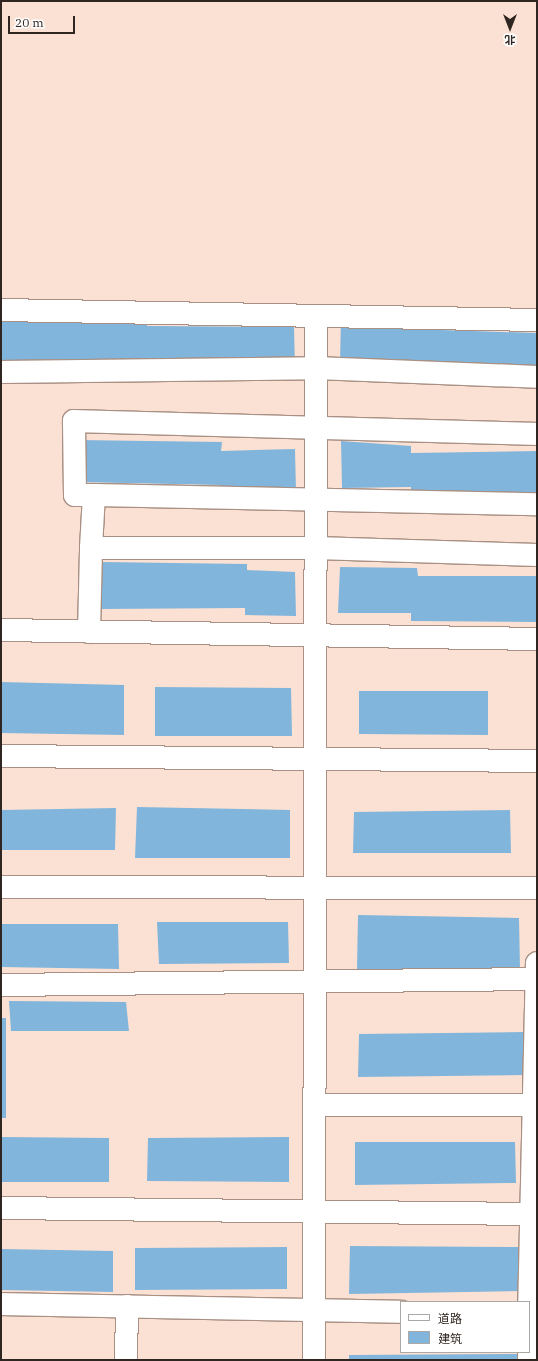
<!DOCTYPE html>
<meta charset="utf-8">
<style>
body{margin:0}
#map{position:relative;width:538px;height:1361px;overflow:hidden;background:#fbe1d3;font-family:"IBM Plex Serif","Noto Sans SC",serif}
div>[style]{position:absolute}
.building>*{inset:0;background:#82b5db}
.roads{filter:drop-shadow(1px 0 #a89084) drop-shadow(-1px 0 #a89084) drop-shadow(0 1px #a89084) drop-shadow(0 -1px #a89084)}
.minor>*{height:22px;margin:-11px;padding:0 11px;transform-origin:11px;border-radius:11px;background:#fff}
span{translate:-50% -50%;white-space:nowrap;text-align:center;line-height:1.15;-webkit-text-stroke:3px #fff;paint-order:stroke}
.frame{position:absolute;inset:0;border:2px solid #302621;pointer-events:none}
.legend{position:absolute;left:400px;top:1301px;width:130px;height:52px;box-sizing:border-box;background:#fff;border:1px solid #aca8a6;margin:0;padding:5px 7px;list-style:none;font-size:12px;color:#302621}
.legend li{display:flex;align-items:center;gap:8px;height:20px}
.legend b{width:20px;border:1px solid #aca8a6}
.north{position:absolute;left:490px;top:8px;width:40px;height:40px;-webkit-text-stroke:3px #fff;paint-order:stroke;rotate:180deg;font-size:11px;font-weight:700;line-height:16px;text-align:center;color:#302621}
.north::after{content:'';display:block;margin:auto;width:14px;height:18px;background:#302621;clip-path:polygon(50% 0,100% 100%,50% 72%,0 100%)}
.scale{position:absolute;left:8px;top:16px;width:67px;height:18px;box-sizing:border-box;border:2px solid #302621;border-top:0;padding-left:5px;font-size:12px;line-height:14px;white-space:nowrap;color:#302621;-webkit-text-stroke:3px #fff;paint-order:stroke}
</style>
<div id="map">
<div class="building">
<i style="clip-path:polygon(341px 317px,412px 329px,537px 333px,537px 369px,340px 363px)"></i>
<i style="clip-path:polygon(1px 318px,147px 320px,147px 326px,294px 327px,295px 368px,1px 363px)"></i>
<i style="clip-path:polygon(77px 440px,222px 442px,221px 451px,295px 449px,296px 492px,223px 493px,221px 485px,77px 482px)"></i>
<i style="clip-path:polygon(341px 441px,411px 446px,411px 453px,537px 451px,537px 493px,411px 494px,411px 487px,342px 488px)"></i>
<i style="clip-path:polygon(102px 562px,247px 564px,247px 570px,295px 572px,296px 616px,245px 615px,245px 608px,101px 609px)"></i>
<i style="clip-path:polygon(340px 567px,417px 568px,418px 576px,537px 576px,537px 622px,411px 621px,411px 613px,338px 613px)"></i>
<i style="clip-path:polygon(1px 682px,124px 685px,124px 735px,1px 733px)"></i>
<i style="clip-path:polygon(155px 687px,291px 688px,292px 736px,155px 736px)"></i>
<i style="clip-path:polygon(359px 691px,488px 691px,488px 735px,359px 734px)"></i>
<i style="clip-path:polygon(137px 807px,290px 810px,290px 858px,135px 858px)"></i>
<i style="clip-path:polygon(116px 808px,115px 850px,1px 850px,1px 810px)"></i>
<i style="clip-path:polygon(510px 810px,511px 853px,353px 853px,354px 812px)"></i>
<i style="clip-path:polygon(358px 915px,519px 918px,520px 969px,357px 969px)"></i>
<i style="clip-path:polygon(157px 922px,288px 922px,289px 963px,159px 964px)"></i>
<i style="clip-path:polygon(1px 924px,118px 924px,119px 969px,1px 967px)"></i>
<i style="clip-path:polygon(9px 1001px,126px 1002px,129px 1031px,11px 1031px)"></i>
<i style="clip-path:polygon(1px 1018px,6px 1018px,6px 1118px,1px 1118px)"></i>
<i style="clip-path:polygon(524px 1032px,525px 1075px,358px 1077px,359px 1034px)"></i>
<i style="clip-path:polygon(1px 1137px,109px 1138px,109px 1182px,1px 1182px)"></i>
<i style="clip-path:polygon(289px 1137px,289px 1182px,147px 1181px,148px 1138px)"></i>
<i style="clip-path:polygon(355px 1142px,515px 1142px,516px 1183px,355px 1185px)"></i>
<i style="clip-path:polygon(350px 1246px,518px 1247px,521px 1291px,349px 1294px)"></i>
<i style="clip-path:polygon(287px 1247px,287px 1289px,135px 1290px,135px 1248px)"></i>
<i style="clip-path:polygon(1px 1249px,113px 1251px,113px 1292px,1px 1290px)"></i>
<i style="clip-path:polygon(518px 1354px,518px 1360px,349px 1360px,349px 1355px)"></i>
</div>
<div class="roads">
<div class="minor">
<i style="left:1px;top:310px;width:536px;rotate:1.07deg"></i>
<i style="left:1px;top:372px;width:315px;rotate:-0.7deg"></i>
<i style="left:316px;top:368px;width:221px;rotate:2.3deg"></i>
<i style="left:94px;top:495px;width:19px;rotate:180deg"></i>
<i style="left:75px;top:495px;width:74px;rotate:-90.8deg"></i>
<i style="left:74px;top:421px;width:463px;rotate:1.6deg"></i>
<i style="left:91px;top:548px;width:53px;rotate:-86.8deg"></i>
<i style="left:94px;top:495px;width:443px;rotate:1.2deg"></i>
<i style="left:1px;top:630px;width:536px;rotate:0.96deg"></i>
<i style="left:89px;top:632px;width:84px;rotate:-88.6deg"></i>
<i style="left:91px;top:548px;width:225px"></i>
<i style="left:316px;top:548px;width:221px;rotate:1.8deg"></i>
<i style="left:1px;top:756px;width:536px;rotate:0.53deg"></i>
<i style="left:1px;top:887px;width:536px;rotate:0.11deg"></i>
<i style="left:1px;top:985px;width:536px;rotate:-0.64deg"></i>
<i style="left:315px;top:1105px;width:219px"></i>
<i style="left:1px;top:1208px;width:531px;rotate:0.65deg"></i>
<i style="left:1px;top:1304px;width:400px;rotate:1.1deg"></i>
<i style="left:529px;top:1314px;width:351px;rotate:-88.7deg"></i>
<i style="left:126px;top:1360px;width:54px;rotate:-88.9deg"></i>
<i style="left:314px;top:1360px;width:1044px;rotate:-89.89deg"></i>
<i style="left:529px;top:1360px;width:46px;rotate:-88.8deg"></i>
</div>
</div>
<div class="frame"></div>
<ul class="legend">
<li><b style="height:5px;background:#fff"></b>道路</li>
<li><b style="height:11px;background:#82b5db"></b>建筑</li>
</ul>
<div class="north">北</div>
<div class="scale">20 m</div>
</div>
